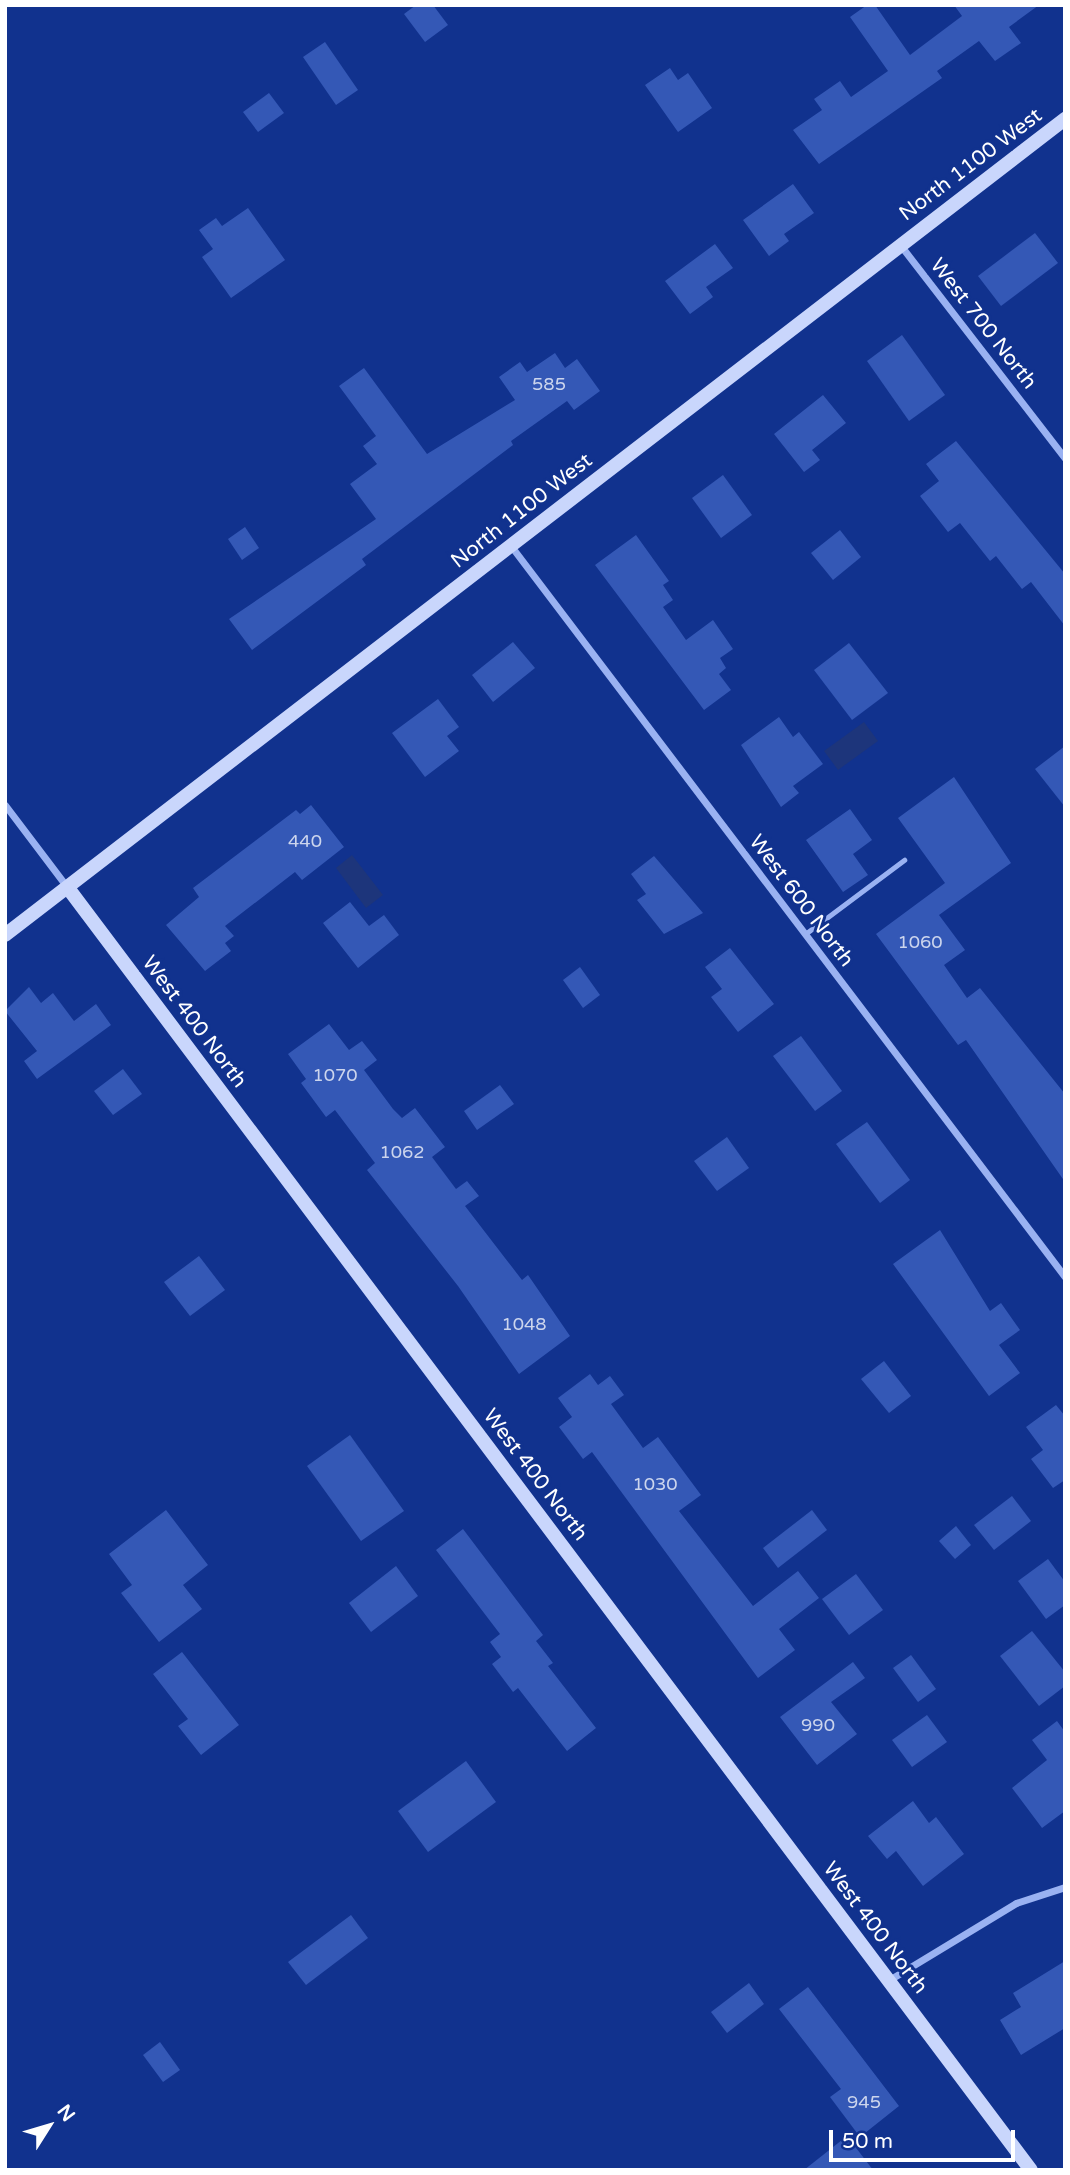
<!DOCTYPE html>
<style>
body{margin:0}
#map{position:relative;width:1070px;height:2175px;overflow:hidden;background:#11328e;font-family:"Varela Round",sans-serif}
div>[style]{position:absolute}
.water>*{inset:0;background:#1d357b}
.building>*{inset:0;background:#3458b6}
.lane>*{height:5px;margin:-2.5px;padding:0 2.5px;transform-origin:2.5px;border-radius:2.5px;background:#9ab2f2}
.street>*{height:7px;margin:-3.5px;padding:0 3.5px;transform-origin:3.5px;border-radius:3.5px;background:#9ab2f2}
.secondary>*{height:14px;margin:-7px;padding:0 7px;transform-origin:7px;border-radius:7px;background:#c9d6fc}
span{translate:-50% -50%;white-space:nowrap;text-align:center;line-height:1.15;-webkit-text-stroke:6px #11328e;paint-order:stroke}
.number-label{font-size:18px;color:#ccd5ed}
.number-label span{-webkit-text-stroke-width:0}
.street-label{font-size:21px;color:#fff}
.frame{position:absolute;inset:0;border:7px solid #fff;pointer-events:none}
.north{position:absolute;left:14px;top:2091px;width:70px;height:70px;-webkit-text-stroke:5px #11328e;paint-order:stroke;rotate:53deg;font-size:19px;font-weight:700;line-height:28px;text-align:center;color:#fff}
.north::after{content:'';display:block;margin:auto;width:24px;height:32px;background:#fff;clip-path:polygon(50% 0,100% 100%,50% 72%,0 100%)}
.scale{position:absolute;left:829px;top:2130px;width:186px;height:32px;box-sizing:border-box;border:4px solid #fff;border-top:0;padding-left:9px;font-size:21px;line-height:24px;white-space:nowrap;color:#fff;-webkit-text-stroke:5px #11328e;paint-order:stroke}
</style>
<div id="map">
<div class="water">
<i style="clip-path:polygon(864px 722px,878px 741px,838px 770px,824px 751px)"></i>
<i style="clip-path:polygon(352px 855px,383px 895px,366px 908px,336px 868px)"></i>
</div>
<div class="building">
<i style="clip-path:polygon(416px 5px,433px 5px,448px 25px,425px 42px,404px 14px)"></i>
<i style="clip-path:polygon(867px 5px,875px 5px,910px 55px,962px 16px,954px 5px,1039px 5px,1009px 27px,1021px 43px,995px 61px,979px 41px,937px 71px,942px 78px,819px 164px,793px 130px,822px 110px,814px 99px,840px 81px,851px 97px,888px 71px,850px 17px)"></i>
<i style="clip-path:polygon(325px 42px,358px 90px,336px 105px,303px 57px)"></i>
<i style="clip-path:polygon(670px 68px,678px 80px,688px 73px,712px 108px,678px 132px,645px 85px)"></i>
<i style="clip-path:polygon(269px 93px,284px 113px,258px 132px,243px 112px)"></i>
<i style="clip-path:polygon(793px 184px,814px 213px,784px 234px,789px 241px,769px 256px,743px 220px)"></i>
<i style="clip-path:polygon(248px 208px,285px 260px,231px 298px,202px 257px,213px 249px,199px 230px,216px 218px,222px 226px)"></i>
<i style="clip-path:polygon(1035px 233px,1058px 263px,1001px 306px,978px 276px)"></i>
<i style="clip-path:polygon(715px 244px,733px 268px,706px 287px,713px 297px,690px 314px,665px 281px)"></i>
<i style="clip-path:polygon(902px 335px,945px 395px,909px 421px,867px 361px)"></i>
<i style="clip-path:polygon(555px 353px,565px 368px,577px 359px,600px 391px,574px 410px,567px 401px,511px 441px,513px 445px,362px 559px,366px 565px,252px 650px,229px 619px,376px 519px,350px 484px,377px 464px,363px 446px,376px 436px,339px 386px,364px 368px,427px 454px,515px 400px,499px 377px,520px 362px,527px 372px)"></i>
<i style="clip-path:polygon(823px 395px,846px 423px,812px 450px,820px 460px,804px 472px,774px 434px)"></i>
<i style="clip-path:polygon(956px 441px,1065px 574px,1065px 626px,1031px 582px,1022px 589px,996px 556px,990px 561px,960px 523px,948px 532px,920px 496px,939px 481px,926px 464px)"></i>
<i style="clip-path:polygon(723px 475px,752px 515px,721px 538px,692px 498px)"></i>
<i style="clip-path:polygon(245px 527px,259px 548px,242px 560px,228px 539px)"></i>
<i style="clip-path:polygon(840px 530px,861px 557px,833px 580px,811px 553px)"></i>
<i style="clip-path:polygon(636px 535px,669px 581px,663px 585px,673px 600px,663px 607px,686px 640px,713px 620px,733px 649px,720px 658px,726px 668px,719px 674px,731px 690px,704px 710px,595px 565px)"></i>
<i style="clip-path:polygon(513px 642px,535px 668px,493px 702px,472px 675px)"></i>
<i style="clip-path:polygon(849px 643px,888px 693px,852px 720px,814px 670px)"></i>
<i style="clip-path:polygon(438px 699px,459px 727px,447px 736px,459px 751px,425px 777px,392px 733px)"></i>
<i style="clip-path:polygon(779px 717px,793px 737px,799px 732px,823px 764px,793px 786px,799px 793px,781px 807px,741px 745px)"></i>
<i style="clip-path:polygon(1065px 746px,1065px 807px,1035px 769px)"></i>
<i style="clip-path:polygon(954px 777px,1011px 863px,939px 915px,965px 950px,944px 965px,967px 998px,980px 988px,1065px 1094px,1065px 1182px,966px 1040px,958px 1045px,876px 934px,945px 883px,898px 818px)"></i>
<i style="clip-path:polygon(311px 805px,344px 847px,302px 880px,295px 872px,225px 926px,234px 936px,225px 943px,231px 951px,205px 971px,166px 925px,199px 897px,193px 888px,296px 810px,300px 814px)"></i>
<i style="clip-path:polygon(850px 809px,872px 840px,853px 854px,868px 875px,843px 892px,806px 840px)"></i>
<i style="clip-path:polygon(654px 856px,703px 913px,664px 934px,637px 900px,646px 894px,631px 874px)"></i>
<i style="clip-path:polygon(350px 902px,369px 926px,384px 915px,399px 935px,358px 968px,323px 923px)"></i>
<i style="clip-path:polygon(730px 948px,774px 1004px,738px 1032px,711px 997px,722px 989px,705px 967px)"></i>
<i style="clip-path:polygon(580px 967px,600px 995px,583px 1008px,563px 980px)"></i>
<i style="clip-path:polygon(29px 987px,41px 1003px,53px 993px,74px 1021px,96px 1004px,111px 1025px,37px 1079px,24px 1061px,37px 1051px,5px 1011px)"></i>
<i style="clip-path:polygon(329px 1024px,349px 1050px,362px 1041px,377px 1060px,364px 1070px,393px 1109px,402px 1118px,415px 1108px,445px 1147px,432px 1157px,456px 1189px,467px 1181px,479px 1196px,465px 1206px,522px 1280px,528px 1275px,570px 1336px,519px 1374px,458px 1286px,367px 1170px,375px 1163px,335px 1110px,326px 1117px,301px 1083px,306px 1079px,288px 1054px)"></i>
<i style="clip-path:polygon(801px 1036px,842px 1091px,815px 1111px,773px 1056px)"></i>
<i style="clip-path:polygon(123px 1069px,142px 1094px,113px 1115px,94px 1091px)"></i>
<i style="clip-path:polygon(500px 1085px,514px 1104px,477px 1130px,464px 1111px)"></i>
<i style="clip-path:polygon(867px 1122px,910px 1180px,880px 1203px,836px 1144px)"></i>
<i style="clip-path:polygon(727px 1137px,749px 1168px,717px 1191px,694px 1161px)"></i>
<i style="clip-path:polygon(940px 1230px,990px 1311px,1001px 1303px,1020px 1330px,999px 1345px,1020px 1373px,989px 1396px,893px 1264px)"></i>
<i style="clip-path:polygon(199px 1256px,225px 1290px,190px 1316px,164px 1282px)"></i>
<i style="clip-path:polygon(884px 1361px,911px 1396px,889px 1413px,861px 1379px)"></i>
<i style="clip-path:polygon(590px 1374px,598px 1385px,610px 1376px,624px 1395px,611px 1404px,643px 1448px,658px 1437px,701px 1495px,679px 1511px,753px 1606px,798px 1571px,819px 1598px,779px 1629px,795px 1650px,758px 1678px,592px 1452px,583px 1459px,559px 1427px,572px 1417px,558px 1398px)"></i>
<i style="clip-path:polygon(1056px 1405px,1065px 1416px,1065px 1480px,1053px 1488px,1031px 1459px,1043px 1450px,1026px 1427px)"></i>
<i style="clip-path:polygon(350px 1435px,404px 1511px,361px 1541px,307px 1466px)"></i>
<i style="clip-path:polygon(1012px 1496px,1031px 1521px,994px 1550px,974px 1525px)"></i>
<i style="clip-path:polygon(166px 1510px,208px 1565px,183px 1585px,202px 1609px,159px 1642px,121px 1593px,132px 1585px,109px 1554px)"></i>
<i style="clip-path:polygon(812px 1510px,827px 1530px,778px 1568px,763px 1548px)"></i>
<i style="clip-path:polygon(956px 1526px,971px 1545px,955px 1559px,939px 1541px)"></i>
<i style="clip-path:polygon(463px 1529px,543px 1635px,536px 1641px,553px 1663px,548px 1666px,596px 1728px,567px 1751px,518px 1688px,513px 1692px,492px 1664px,501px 1657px,490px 1642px,500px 1634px,436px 1550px)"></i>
<i style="clip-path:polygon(1048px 1559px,1065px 1582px,1065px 1605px,1046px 1619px,1018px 1581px)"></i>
<i style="clip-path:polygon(396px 1566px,418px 1596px,371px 1632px,349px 1603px)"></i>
<i style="clip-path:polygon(856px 1574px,883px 1610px,849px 1635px,822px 1599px)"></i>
<i style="clip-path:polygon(1032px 1631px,1065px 1672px,1065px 1686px,1039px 1706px,1000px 1656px)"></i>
<i style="clip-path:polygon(182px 1652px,239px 1725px,201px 1755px,178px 1726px,188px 1719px,153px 1674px)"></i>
<i style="clip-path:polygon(911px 1655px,936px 1689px,918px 1702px,893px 1668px)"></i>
<i style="clip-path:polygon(853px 1662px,865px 1678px,831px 1702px,857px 1734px,817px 1765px,780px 1717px)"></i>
<i style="clip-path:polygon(927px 1715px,947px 1742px,912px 1767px,892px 1740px)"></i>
<i style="clip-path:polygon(1057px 1721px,1065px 1732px,1065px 1811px,1042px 1828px,1012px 1788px,1047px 1760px,1032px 1740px)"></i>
<i style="clip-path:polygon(466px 1761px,496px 1802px,428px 1852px,398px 1811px)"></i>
<i style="clip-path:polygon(913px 1801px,929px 1823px,936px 1817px,964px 1854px,923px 1886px,896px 1851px,887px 1859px,868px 1836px)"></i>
<i style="clip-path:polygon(351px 1915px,368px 1938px,306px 1985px,288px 1962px)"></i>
<i style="clip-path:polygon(1065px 1961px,1065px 2028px,1021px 2055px,1000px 2020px,1021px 2007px,1013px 1993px)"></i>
<i style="clip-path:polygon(749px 1983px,764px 2004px,727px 2033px,711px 2012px)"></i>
<i style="clip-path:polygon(808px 1987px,899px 2106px,860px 2137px,830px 2097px,841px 2089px,779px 2009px)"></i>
<i style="clip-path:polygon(160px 2042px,180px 2070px,163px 2082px,143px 2055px)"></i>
<i style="clip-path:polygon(847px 2136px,873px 2170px,804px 2170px)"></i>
</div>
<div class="lane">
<i style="left:805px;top:934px;width:124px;rotate:-36.8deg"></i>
</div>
<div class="street">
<i style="left:901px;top:246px;width:268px;rotate:52.3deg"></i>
<i style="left:511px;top:546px;width:917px;rotate:52.84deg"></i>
<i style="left:5px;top:805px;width:103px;rotate:52.9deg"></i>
<i style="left:889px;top:1980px;width:149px;rotate:-31.2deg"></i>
<i style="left:1016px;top:1903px;width:52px;rotate:-18.1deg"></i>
</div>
<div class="secondary">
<i style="left:68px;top:888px;width:1603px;rotate:53.09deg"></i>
<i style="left:5px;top:935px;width:1338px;rotate:-37.59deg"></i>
</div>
<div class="number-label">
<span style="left:549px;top:384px">585</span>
<span style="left:305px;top:841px">440</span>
<span style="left:920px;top:942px">1060</span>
<span style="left:335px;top:1075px">1070</span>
<span style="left:402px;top:1152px">1062</span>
<span style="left:524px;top:1324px">1048</span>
<span style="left:655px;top:1484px">1030</span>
<span style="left:818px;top:1725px">990</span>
<span style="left:864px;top:2102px">945</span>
</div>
<div class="street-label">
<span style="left:971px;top:165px;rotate:-37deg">North 1100 West</span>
<span style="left:983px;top:324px;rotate:52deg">West 700 North</span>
<span style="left:522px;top:511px;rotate:-38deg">North 1100 West</span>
<span style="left:801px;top:901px;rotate:53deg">West 600 North</span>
<span style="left:194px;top:1022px;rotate:53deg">West 400 North</span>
<span style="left:535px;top:1475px;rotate:53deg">West 400 North</span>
<span style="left:875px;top:1928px;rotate:53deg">West 400 North</span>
</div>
<div class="frame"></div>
<div class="north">N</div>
<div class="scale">50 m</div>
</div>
